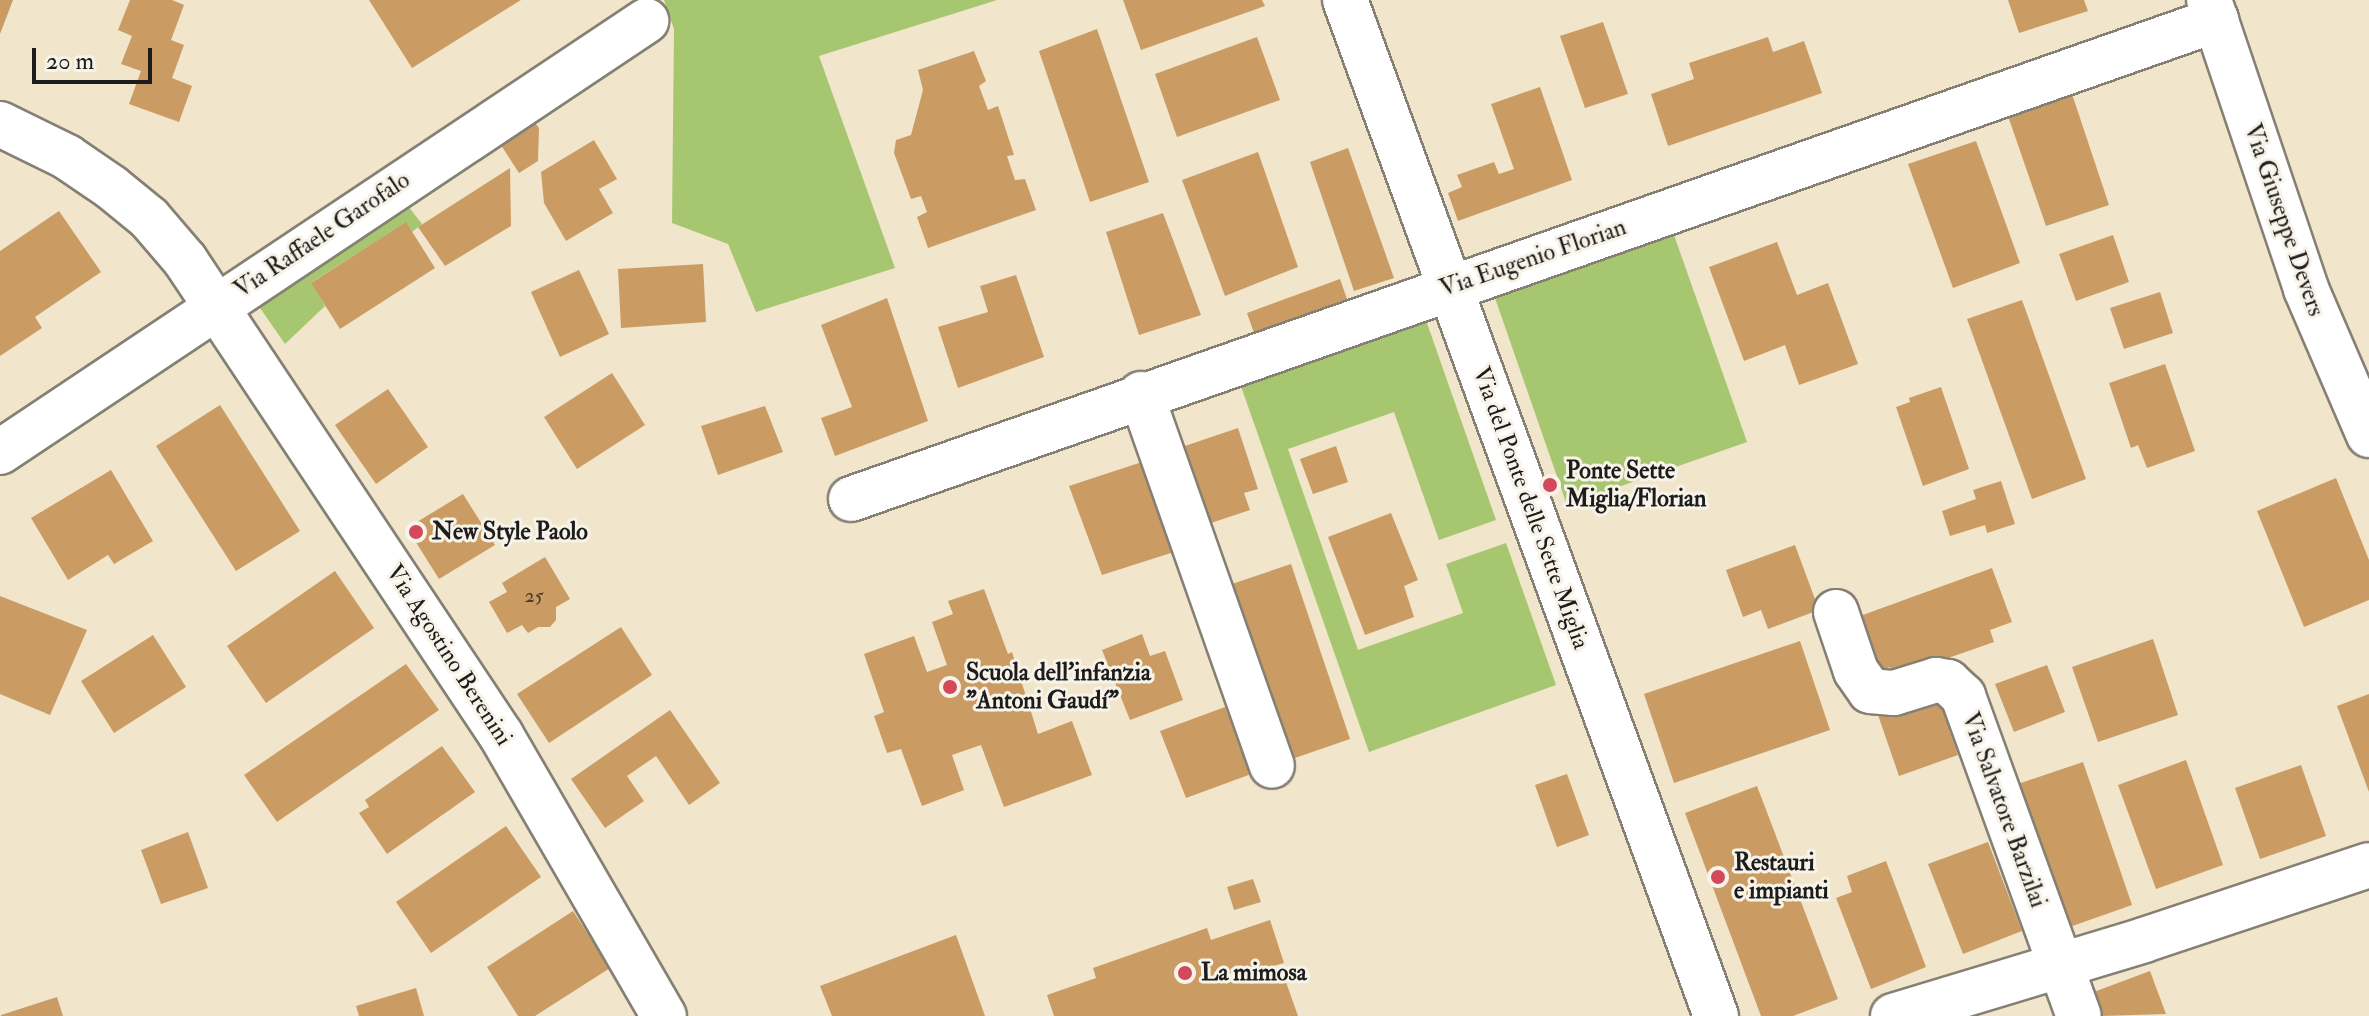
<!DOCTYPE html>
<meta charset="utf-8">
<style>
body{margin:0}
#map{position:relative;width:2369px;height:1016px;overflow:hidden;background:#f1e5cc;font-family:"IM FELL Double Pica",serif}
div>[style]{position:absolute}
.green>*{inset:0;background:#a6c76f}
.building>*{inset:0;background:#ca9c64}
.roads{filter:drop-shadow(2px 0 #868074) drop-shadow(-2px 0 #868074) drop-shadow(0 2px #868074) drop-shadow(0 -2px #868074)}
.minor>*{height:44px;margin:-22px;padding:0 22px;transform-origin:22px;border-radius:22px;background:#fff}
.dots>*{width:22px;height:22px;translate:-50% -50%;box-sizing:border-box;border:4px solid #f7f3e8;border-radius:50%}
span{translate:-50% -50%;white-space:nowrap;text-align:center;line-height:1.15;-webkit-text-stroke:6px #f7f3e8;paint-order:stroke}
.number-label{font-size:20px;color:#483c2e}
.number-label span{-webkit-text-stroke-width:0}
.street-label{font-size:24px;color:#1c1c1c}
.poi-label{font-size:24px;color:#1c1c1c;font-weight:700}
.left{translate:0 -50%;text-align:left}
.scale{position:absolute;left:32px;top:48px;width:120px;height:36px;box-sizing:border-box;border:4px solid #1c1c1c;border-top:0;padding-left:10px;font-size:24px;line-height:28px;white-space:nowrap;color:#1c1c1c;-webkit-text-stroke:6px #f7f3e8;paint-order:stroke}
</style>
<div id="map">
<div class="green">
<i style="clip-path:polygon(664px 0,997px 0,819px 56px,895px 268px,756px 312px,728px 244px,672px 223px,674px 29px)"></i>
<i style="clip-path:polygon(408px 206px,422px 224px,412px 232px,405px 223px,312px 282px,325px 306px,285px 344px,258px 305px)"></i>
<i style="clip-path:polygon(1674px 235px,1747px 442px,1567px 505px,1495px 298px)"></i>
<i style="clip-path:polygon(1421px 306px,1496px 520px,1439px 540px,1394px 412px,1288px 449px,1358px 650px,1463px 613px,1446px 564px,1506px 543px,1556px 685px,1369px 752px,1236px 372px)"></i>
</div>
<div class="building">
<i style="clip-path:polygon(0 0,13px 0,0 34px)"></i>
<i style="clip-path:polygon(130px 0,172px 0,184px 5px,171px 40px,184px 45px,172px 78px,192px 86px,179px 122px,129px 104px,141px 71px,121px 64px,132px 36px,118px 30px)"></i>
<i style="clip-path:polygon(369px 0,521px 0,412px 68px)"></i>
<i style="clip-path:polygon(1123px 0,1262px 0,1265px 6px,1141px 50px)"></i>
<i style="clip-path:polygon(2008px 0,2084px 0,2088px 11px,2019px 33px)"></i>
<i style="clip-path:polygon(1603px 22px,1628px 94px,1585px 108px,1560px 36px)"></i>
<i style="clip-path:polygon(1097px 29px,1149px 182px,1090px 202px,1039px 51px)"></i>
<i style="clip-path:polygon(1257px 37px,1280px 100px,1177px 137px,1155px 74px)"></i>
<i style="clip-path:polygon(1768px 37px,1773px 52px,1804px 41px,1822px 93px,1668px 146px,1651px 94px,1694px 79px,1689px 63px)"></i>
<i style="clip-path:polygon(974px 51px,986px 81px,979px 86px,988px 110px,998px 106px,1014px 155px,1007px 156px,1015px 180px,1025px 179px,1036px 210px,928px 248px,917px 217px,927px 212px,921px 196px,911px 199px,894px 153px,896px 140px,911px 135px,923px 90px,918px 70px)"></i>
<i style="clip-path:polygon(1540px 87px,1572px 180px,1458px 221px,1448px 193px,1462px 187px,1457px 175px,1494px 162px,1499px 174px,1514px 169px,1491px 104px)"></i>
<i style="clip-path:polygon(2072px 94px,2109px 205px,2046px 226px,2008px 116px)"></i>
<i style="clip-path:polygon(535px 123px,539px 128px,538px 161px,519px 173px,501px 145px)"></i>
<i style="clip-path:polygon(594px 140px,617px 179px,599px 189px,613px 213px,566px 241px,544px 203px,541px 172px)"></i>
<i style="clip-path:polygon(1976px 141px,2020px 263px,1953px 288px,1908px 164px)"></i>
<i style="clip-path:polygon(1348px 148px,1394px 278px,1354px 291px,1310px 162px)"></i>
<i style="clip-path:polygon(1258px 152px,1298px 267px,1225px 296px,1182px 180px)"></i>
<i style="clip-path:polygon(510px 168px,511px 226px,445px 266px,418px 227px)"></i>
<i style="clip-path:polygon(59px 211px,101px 272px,35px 317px,42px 328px,0 356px,0 251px)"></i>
<i style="clip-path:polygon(1163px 213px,1201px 315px,1139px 335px,1106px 232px)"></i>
<i style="clip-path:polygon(406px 222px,435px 268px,340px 329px,311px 283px)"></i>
<i style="clip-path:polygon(2113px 235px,2129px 282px,2076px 301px,2059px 254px)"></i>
<i style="clip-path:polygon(1777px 242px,1797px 295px,1828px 283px,1858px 364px,1799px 385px,1785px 345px,1744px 361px,1709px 267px)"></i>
<i style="clip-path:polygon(703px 264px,706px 322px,621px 328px,618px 269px)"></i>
<i style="clip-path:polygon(579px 270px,609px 334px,560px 357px,531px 292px)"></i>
<i style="clip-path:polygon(1016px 275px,1044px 357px,958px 388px,938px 327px,988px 312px,980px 286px)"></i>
<i style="clip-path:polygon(1340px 279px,1347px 299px,1254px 333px,1247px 313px)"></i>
<i style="clip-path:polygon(2160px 292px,2173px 333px,2124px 349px,2110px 308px)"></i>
<i style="clip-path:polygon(887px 298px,928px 421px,835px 456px,821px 418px,852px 407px,821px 325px)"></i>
<i style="clip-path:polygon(2022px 300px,2086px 479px,2032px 499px,1967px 319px)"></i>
<i style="clip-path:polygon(2165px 364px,2195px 451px,2147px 468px,2138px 445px,2131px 448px,2109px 383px)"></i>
<i style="clip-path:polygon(612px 373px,645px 425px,577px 469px,544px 417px)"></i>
<i style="clip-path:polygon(1941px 387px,1969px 469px,1923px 486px,1896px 407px,1910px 402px,1909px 398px)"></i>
<i style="clip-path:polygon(388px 389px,428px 447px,376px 484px,335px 425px)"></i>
<i style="clip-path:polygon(220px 405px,300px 531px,236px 571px,156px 446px)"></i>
<i style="clip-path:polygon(765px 406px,783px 452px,718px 475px,701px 426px)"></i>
<i style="clip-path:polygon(1238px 428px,1258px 489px,1244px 493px,1250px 510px,1202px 526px,1176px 449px)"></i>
<i style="clip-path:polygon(1336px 446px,1348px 482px,1313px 494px,1300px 459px)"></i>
<i style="clip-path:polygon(1145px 461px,1177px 551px,1102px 575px,1069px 486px)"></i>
<i style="clip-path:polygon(111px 470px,153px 541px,114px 564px,108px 555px,68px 580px,31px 518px)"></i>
<i style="clip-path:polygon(2336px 478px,2369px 560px,2369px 600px,2304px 627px,2257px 511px)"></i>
<i style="clip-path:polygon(2001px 481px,2015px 524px,1987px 533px,1985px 525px,1950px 536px,1942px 511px,1976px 499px,1973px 490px)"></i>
<i style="clip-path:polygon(463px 494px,495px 545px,439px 579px,407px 528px)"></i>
<i style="clip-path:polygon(1391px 513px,1418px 580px,1404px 586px,1414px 617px,1365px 635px,1328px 537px)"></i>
<i style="clip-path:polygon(1795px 545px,1819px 610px,1768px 629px,1761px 610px,1743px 617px,1726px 570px)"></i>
<i style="clip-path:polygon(545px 557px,570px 599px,556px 607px,556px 620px,550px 627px,538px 627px,528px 633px,522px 625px,507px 633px,489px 602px,507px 592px,502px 583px)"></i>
<i style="clip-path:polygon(1291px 564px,1350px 739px,1289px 760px,1229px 585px)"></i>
<i style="clip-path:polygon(1992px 568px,2012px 622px,1990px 630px,1994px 642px,1894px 677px,1890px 667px,1869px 675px,1849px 620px)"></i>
<i style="clip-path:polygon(335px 571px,374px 628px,266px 703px,227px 646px)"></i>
<i style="clip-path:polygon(984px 589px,1008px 654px,1012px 652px,1038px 734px,1072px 721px,1092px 775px,1004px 807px,981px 745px,952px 755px,964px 790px,922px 806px,901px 749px,887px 753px,874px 716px,884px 712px,864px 654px,914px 636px,927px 672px,947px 665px,932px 622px,953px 614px,948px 601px)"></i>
<i style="clip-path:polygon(0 596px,87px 630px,50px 715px,0 694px)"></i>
<i style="clip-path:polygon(621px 627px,652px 675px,549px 743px,517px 694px)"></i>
<i style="clip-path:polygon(1142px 634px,1150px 656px,1165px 651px,1183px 700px,1130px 720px,1102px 650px)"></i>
<i style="clip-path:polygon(153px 635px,186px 687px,114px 733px,81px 681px)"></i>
<i style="clip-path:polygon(2153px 639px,2178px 715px,2098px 742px,2072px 667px)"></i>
<i style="clip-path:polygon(1800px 641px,1830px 730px,1674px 783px,1644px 694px)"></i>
<i style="clip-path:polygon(406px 664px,439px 710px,277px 822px,244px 775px)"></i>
<i style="clip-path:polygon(2047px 665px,2065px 712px,2014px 732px,1995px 684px)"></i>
<i style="clip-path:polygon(1936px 688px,1958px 755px,1899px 776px,1876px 709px)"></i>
<i style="clip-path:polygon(2369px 694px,2369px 792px,2337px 706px)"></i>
<i style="clip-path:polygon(1225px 707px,1254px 773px,1186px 798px,1160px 731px)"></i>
<i style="clip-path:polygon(670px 710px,720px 783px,689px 805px,656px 756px,627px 776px,644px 801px,605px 828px,571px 779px)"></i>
<i style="clip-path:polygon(442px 746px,475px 792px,387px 854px,359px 813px,369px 807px,365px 800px)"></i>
<i style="clip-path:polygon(2186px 760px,2223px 865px,2156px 889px,2118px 785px)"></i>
<i style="clip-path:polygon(2083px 762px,2132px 905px,2061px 930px,2012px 786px)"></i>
<i style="clip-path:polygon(2301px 765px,2326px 836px,2260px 859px,2235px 788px)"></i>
<i style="clip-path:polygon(1567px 774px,1589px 835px,1557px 847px,1535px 785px)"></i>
<i style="clip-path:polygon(1757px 786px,1838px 999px,1793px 1016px,1761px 1016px,1685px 813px)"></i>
<i style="clip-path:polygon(506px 826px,541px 877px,431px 953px,396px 902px)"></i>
<i style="clip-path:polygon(188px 832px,208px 888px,161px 904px,141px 850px)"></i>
<i style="clip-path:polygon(1988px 842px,2022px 931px,1963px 954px,1928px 864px)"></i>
<i style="clip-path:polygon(1886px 861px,1926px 967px,1871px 989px,1836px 898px,1852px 892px,1847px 876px)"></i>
<i style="clip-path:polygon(1253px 879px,1261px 902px,1234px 910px,1227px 887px)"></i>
<i style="clip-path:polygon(573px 911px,610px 968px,535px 1016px,518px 1016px,487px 967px)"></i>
<i style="clip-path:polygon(1270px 920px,1284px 963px,1273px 966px,1279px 984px,1286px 982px,1298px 1016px,1054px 1016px,1047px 995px,1096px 978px,1093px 968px,1207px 928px,1211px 940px)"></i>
<i style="clip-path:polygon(956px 935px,985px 1016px,832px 1016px,820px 986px)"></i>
<i style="clip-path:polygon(2150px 971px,2166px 1014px,2100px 1016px,2091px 993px)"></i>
<i style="clip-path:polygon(416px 988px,424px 1016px,359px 1016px,356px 1006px)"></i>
<i style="clip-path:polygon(57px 997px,63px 1016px,1px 1016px,1px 1015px)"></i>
</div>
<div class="roads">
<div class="minor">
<i style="left:1345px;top:0;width:1082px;rotate:69.94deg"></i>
<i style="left:2209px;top:0;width:305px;rotate:71.4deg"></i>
<i style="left:2306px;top:289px;width:159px;rotate:66.7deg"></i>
<i style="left:0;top:124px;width:75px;rotate:26.2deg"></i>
<i style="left:67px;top:157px;width:53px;rotate:34.3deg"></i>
<i style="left:111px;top:187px;width:49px;rotate:39.2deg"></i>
<i style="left:149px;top:218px;width:55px;rotate:49.4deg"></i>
<i style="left:185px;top:260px;width:571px;rotate:56.37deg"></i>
<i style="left:501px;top:735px;width:325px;rotate:59.9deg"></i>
<i style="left:1141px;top:394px;width:394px;rotate:70.6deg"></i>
<i style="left:0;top:452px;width:777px;rotate:-33.71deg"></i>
<i style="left:851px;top:499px;width:1447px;rotate:-19.34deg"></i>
<i style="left:1836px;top:612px;width:62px;rotate:71.3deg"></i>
<i style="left:1856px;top:671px;width:24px;rotate:55deg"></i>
<i style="left:1870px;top:691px;width:24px;rotate:5deg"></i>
<i style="left:1894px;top:693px;width:44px;rotate:-17.2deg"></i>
<i style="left:1936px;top:680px;width:12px;rotate:9deg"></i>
<i style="left:1948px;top:682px;width:21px;rotate:43deg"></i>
<i style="left:1963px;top:696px;width:340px;rotate:70.1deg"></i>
<i style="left:1893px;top:1016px;width:262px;rotate:-16.8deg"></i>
<i style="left:2144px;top:940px;width:237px;rotate:-18.4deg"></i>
</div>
</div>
<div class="dots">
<i style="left:1550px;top:485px;background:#d1495b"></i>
<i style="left:416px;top:532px;background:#d1495b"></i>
<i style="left:950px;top:687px;background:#d1495b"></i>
<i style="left:1718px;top:877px;background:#d1495b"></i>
<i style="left:1185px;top:973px;background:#d1495b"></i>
</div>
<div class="number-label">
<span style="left:534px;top:595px">25</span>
</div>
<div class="street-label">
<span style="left:2284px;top:220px;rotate:71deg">Via Giuseppe Devers</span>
<span style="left:322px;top:235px;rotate:-34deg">Via Raffaele Garofalo</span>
<span style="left:1533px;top:258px;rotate:-19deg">Via Eugenio Florian</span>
<span style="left:1531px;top:508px;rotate:70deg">Via del Ponte delle Sette Miglia</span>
<span style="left:449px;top:655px;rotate:57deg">Via Agostino Berenini</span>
<span style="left:2004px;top:810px;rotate:70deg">Via Salvatore Barzilai</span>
</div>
<div class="poi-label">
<span class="left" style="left:1566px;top:485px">Ponte Sette<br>Miglia/Florian</span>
<span class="left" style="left:432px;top:532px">New Style Paolo</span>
<span class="left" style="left:966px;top:687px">Scuola dell'infanzia<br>"Antoni Gaudí"</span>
<span class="left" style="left:1734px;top:877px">Restauri<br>e impianti</span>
<span class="left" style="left:1201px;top:973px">La mimosa</span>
</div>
<div class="scale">20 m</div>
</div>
